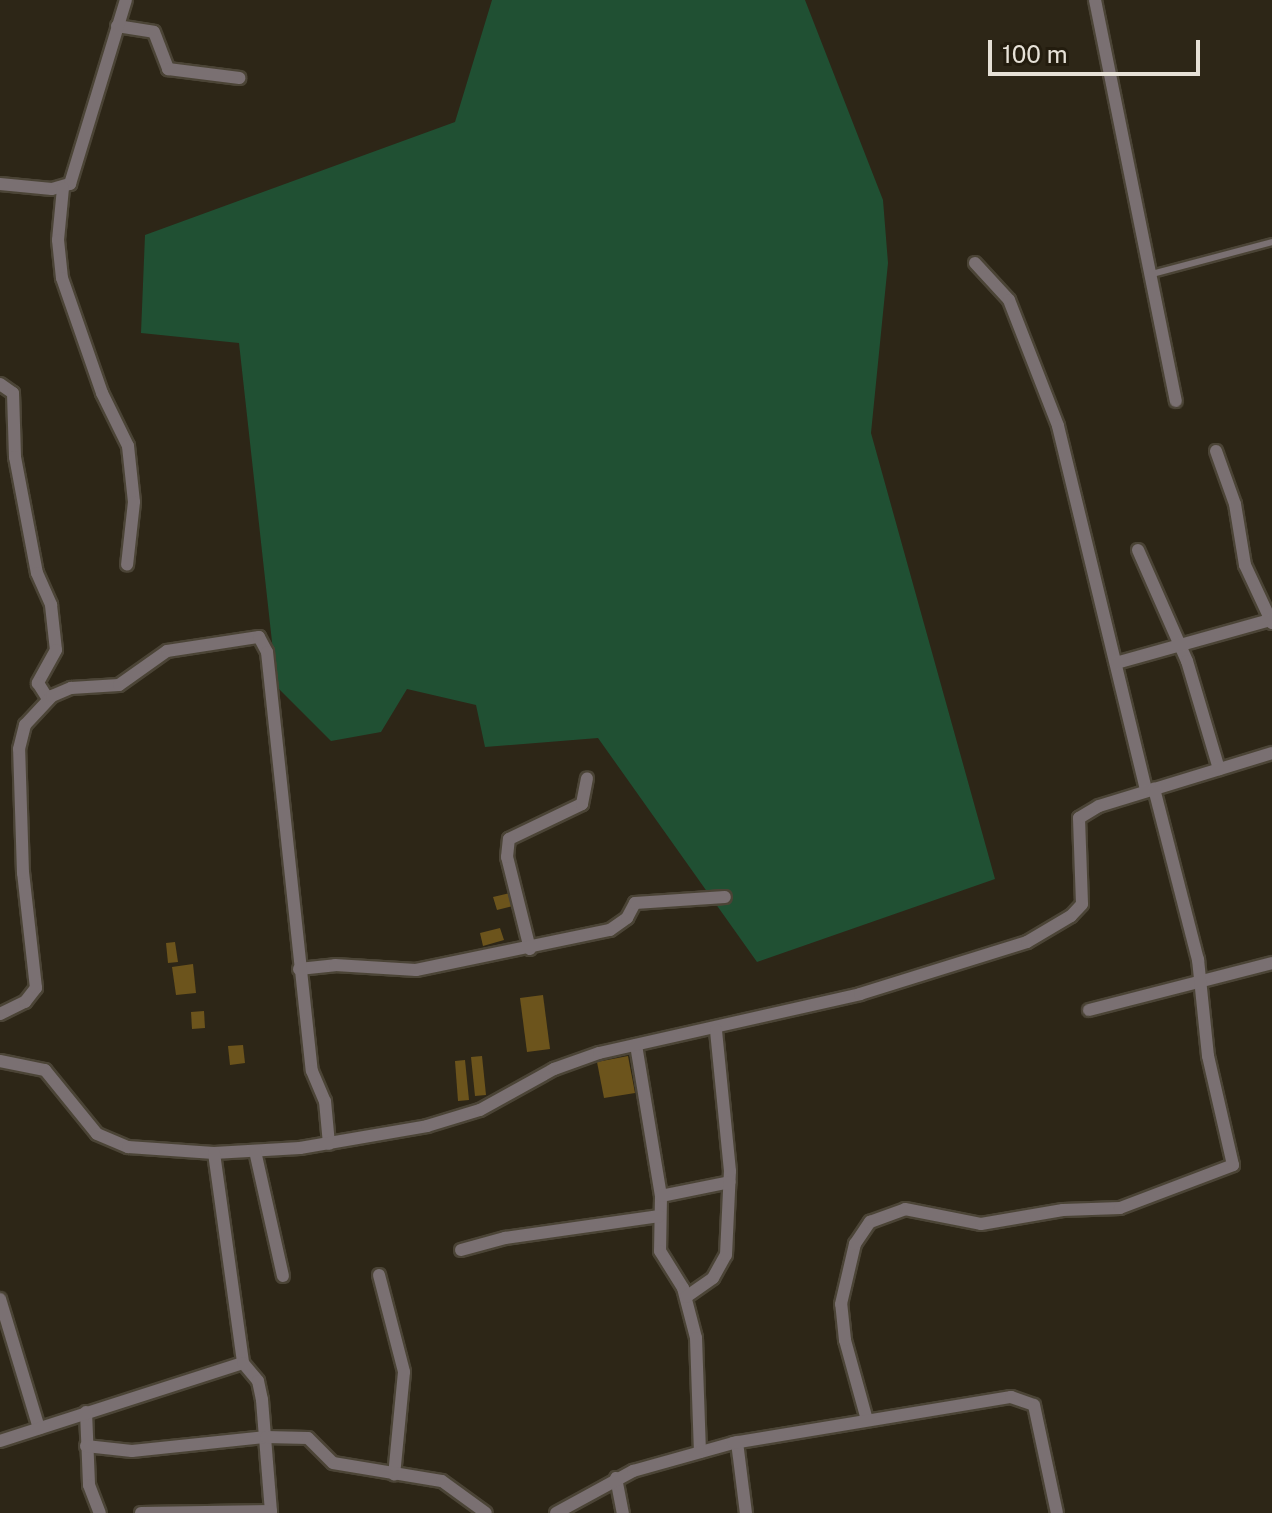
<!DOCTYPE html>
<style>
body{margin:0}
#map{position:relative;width:1272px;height:1513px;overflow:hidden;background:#2d2617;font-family:"Public Sans",sans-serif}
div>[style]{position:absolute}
.green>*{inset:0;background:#205033}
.building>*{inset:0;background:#6c541c}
.roads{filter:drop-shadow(2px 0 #4b4436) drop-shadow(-2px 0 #4b4436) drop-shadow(0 2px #4b4436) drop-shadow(0 -2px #4b4436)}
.service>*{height:6px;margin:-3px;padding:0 3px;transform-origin:3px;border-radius:3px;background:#7a7072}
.minor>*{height:12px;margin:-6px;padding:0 6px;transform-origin:6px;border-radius:6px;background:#7a7072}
span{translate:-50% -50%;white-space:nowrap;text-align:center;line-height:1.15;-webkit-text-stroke:6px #231c0e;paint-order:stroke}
.scale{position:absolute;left:988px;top:40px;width:212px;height:36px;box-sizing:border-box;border:4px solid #e6e1d7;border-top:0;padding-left:10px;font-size:24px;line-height:28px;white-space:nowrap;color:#e6e1d7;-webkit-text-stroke:6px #231c0e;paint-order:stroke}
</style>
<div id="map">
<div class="green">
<i style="clip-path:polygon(492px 0,805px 0,883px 200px,888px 263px,871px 433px,995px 879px,757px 962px,598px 738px,485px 747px,476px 705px,407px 689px,381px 732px,331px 741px,277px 687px,239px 343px,141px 333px,145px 235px,455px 122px)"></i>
</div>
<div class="building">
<i style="clip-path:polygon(514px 892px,517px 905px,497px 910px,493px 897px)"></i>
<i style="clip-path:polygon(500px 928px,504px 940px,483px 946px,480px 933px)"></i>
<i style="clip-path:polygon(175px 942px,178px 962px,168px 963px,166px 943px)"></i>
<i style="clip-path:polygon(193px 964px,196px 993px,176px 995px,172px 967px)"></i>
<i style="clip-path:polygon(543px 995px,550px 1049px,527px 1052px,520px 998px)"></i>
<i style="clip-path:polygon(204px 1011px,205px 1028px,192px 1029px,191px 1012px)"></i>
<i style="clip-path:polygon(243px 1045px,245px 1063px,230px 1065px,228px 1046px)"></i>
<i style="clip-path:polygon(482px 1056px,486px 1095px,475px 1096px,471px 1057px)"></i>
<i style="clip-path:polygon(628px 1056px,635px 1093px,604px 1098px,597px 1062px)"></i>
<i style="clip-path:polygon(465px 1060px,469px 1100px,458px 1101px,455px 1061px)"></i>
</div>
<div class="roads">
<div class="service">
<i style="left:1152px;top:274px;width:124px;rotate:-14.9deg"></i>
</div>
<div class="minor">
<i style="left:1095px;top:0;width:409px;rotate:78.6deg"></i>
<i style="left:117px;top:26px;width:37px;rotate:9deg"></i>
<i style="left:154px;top:32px;width:40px;rotate:69deg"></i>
<i style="left:168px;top:69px;width:72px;rotate:7.2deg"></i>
<i style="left:0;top:184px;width:52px;rotate:5.5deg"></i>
<i style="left:52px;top:189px;width:19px;rotate:-16deg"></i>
<i style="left:70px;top:184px;width:192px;rotate:-73.1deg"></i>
<i style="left:63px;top:188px;width:52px;rotate:95.5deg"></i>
<i style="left:58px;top:240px;width:38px;rotate:84deg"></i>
<i style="left:62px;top:278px;width:122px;rotate:70.8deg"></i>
<i style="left:102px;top:393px;width:59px;rotate:63.9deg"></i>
<i style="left:128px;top:446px;width:56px;rotate:83.9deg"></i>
<i style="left:134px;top:502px;width:63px;rotate:96.3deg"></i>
<i style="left:975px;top:263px;width:50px;rotate:47.4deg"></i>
<i style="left:1009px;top:300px;width:135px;rotate:68.7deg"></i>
<i style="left:1058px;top:426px;width:375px;rotate:76.4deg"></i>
<i style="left:0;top:384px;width:16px;rotate:35deg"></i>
<i style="left:13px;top:393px;width:64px;rotate:88.2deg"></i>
<i style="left:15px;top:457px;width:118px;rotate:79.3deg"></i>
<i style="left:37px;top:573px;width:35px;rotate:66deg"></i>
<i style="left:51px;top:605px;width:45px;rotate:83.7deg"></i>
<i style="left:56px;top:650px;width:38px;rotate:119deg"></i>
<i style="left:38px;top:683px;width:19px;rotate:58deg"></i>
<i style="left:1216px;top:451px;width:56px;rotate:70.3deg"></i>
<i style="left:1235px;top:504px;width:62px;rotate:80.7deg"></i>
<i style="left:1245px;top:565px;width:64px;rotate:65deg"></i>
<i style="left:1138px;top:550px;width:121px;rotate:66.2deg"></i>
<i style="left:1187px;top:661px;width:113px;rotate:73.5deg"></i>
<i style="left:1116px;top:663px;width:160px;rotate:-15.6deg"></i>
<i style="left:530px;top:949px;width:95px;rotate:-104deg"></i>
<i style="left:507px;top:857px;width:18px;rotate:-84deg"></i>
<i style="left:509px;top:839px;width:81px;rotate:-25.6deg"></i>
<i style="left:582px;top:804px;width:26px;rotate:-79deg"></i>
<i style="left:299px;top:969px;width:36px;rotate:-6deg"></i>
<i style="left:335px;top:965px;width:81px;rotate:3.5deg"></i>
<i style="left:416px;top:970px;width:198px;rotate:-11.7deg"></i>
<i style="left:610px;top:930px;width:21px;rotate:-35deg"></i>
<i style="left:627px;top:918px;width:17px;rotate:-62deg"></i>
<i style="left:635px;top:903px;width:90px;rotate:-3.8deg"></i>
<i style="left:1089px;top:1010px;width:189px;rotate:-14.4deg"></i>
<i style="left:0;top:1014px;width:28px;rotate:-26deg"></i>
<i style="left:25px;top:1002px;width:18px;rotate:-52deg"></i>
<i style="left:36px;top:988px;width:116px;rotate:-96.4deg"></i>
<i style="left:23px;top:873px;width:124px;rotate:-91.8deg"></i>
<i style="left:19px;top:749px;width:25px;rotate:-76deg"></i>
<i style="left:25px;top:725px;width:40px;rotate:-47deg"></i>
<i style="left:52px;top:696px;width:21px;rotate:-23deg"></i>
<i style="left:71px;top:688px;width:48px;rotate:-3.6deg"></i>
<i style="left:119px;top:685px;width:59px;rotate:-35.3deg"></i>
<i style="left:167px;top:651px;width:93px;rotate:-8.7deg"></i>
<i style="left:259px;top:637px;width:17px;rotate:62deg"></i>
<i style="left:267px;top:652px;width:421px;rotate:83.9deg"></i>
<i style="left:312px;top:1071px;width:33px;rotate:67deg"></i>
<i style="left:325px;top:1101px;width:43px;rotate:84.7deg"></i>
<i style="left:636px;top:1045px;width:153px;rotate:80.6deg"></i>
<i style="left:661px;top:1196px;width:55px;rotate:91deg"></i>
<i style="left:660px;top:1251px;width:44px;rotate:58.1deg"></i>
<i style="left:683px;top:1288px;width:52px;rotate:75.4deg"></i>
<i style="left:696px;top:1338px;width:114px;rotate:88deg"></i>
<i style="left:0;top:1061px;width:46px;rotate:11.3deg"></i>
<i style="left:45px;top:1070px;width:82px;rotate:50.9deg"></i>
<i style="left:97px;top:1134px;width:34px;rotate:23deg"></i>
<i style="left:128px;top:1147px;width:86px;rotate:4deg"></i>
<i style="left:214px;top:1153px;width:86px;rotate:-3.3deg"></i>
<i style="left:300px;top:1148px;width:129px;rotate:-9.8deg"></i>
<i style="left:427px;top:1126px;width:55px;rotate:-16.8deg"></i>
<i style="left:480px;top:1110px;width:85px;rotate:-29deg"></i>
<i style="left:554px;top:1069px;width:48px;rotate:-19.6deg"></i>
<i style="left:599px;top:1053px;width:268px;rotate:-12.7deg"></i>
<i style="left:860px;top:994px;width:175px;rotate:-17.3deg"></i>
<i style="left:1027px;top:942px;width:51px;rotate:-30.6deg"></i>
<i style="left:1071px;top:916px;width:16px;rotate:-47deg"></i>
<i style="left:1082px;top:904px;width:86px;rotate:-92deg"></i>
<i style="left:1079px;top:818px;width:23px;rotate:-31deg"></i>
<i style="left:1099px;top:806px;width:181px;rotate:-17deg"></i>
<i style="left:255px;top:1151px;width:128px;rotate:77.4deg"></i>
<i style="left:214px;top:1153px;width:212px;rotate:82.1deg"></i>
<i style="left:661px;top:1196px;width:70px;rotate:-11.5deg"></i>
<i style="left:461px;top:1250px;width:46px;rotate:-15.3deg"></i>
<i style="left:505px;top:1238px;width:156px;rotate:-8.1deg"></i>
<i style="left:379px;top:1275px;width:100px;rotate:75.5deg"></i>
<i style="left:404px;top:1372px;width:103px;rotate:95.5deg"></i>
<i style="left:686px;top:1297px;width:33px;rotate:-35deg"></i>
<i style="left:713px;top:1278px;width:26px;rotate:-61deg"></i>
<i style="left:726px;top:1255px;width:84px;rotate:-87.3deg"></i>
<i style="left:730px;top:1171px;width:142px;rotate:-95.7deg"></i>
<i style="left:0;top:1299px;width:135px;rotate:73.2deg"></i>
<i style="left:86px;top:1412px;width:73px;rotate:87.6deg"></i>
<i style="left:89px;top:1485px;width:30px;rotate:69deg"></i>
<i style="left:867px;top:1420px;width:83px;rotate:-105.4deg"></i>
<i style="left:845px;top:1340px;width:36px;rotate:-96deg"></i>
<i style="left:841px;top:1304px;width:62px;rotate:-76.9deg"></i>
<i style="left:855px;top:1244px;width:27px;rotate:-56deg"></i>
<i style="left:870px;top:1222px;width:37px;rotate:-20deg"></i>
<i style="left:905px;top:1209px;width:77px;rotate:11.2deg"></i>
<i style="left:981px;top:1224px;width:83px;rotate:-9.7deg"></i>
<i style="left:1063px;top:1210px;width:57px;rotate:-2deg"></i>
<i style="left:1120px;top:1208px;width:121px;rotate:-20.8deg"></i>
<i style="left:1233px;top:1165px;width:112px;rotate:-102.9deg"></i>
<i style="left:1208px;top:1056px;width:97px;rotate:-95.9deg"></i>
<i style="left:1198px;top:960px;width:177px;rotate:-104.4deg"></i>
<i style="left:0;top:1441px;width:255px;rotate:-17.8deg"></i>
<i style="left:243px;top:1363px;width:23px;rotate:50deg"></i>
<i style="left:258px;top:1381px;width:19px;rotate:78deg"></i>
<i style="left:262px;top:1400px;width:113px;rotate:85.4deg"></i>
<i style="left:737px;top:1442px;width:72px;rotate:82.8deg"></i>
<i style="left:86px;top:1446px;width:46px;rotate:6.2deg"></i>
<i style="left:132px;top:1451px;width:135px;rotate:-6deg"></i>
<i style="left:266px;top:1437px;width:42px;rotate:1.4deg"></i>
<i style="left:308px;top:1438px;width:35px;rotate:45deg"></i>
<i style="left:333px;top:1463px;width:110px;rotate:9.4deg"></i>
<i style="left:442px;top:1481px;width:54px;rotate:36deg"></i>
<i style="left:616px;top:1478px;width:36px;rotate:79deg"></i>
<i style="left:141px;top:1513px;width:130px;rotate:-0.9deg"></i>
<i style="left:556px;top:1513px;width:88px;rotate:-28.6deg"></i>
<i style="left:633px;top:1471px;width:104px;rotate:-15.6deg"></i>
<i style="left:733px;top:1443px;width:282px;rotate:-9.4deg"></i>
<i style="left:1011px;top:1397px;width:24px;rotate:19deg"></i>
<i style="left:1034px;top:1405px;width:110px;rotate:78deg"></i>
</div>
</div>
<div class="scale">100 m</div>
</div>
